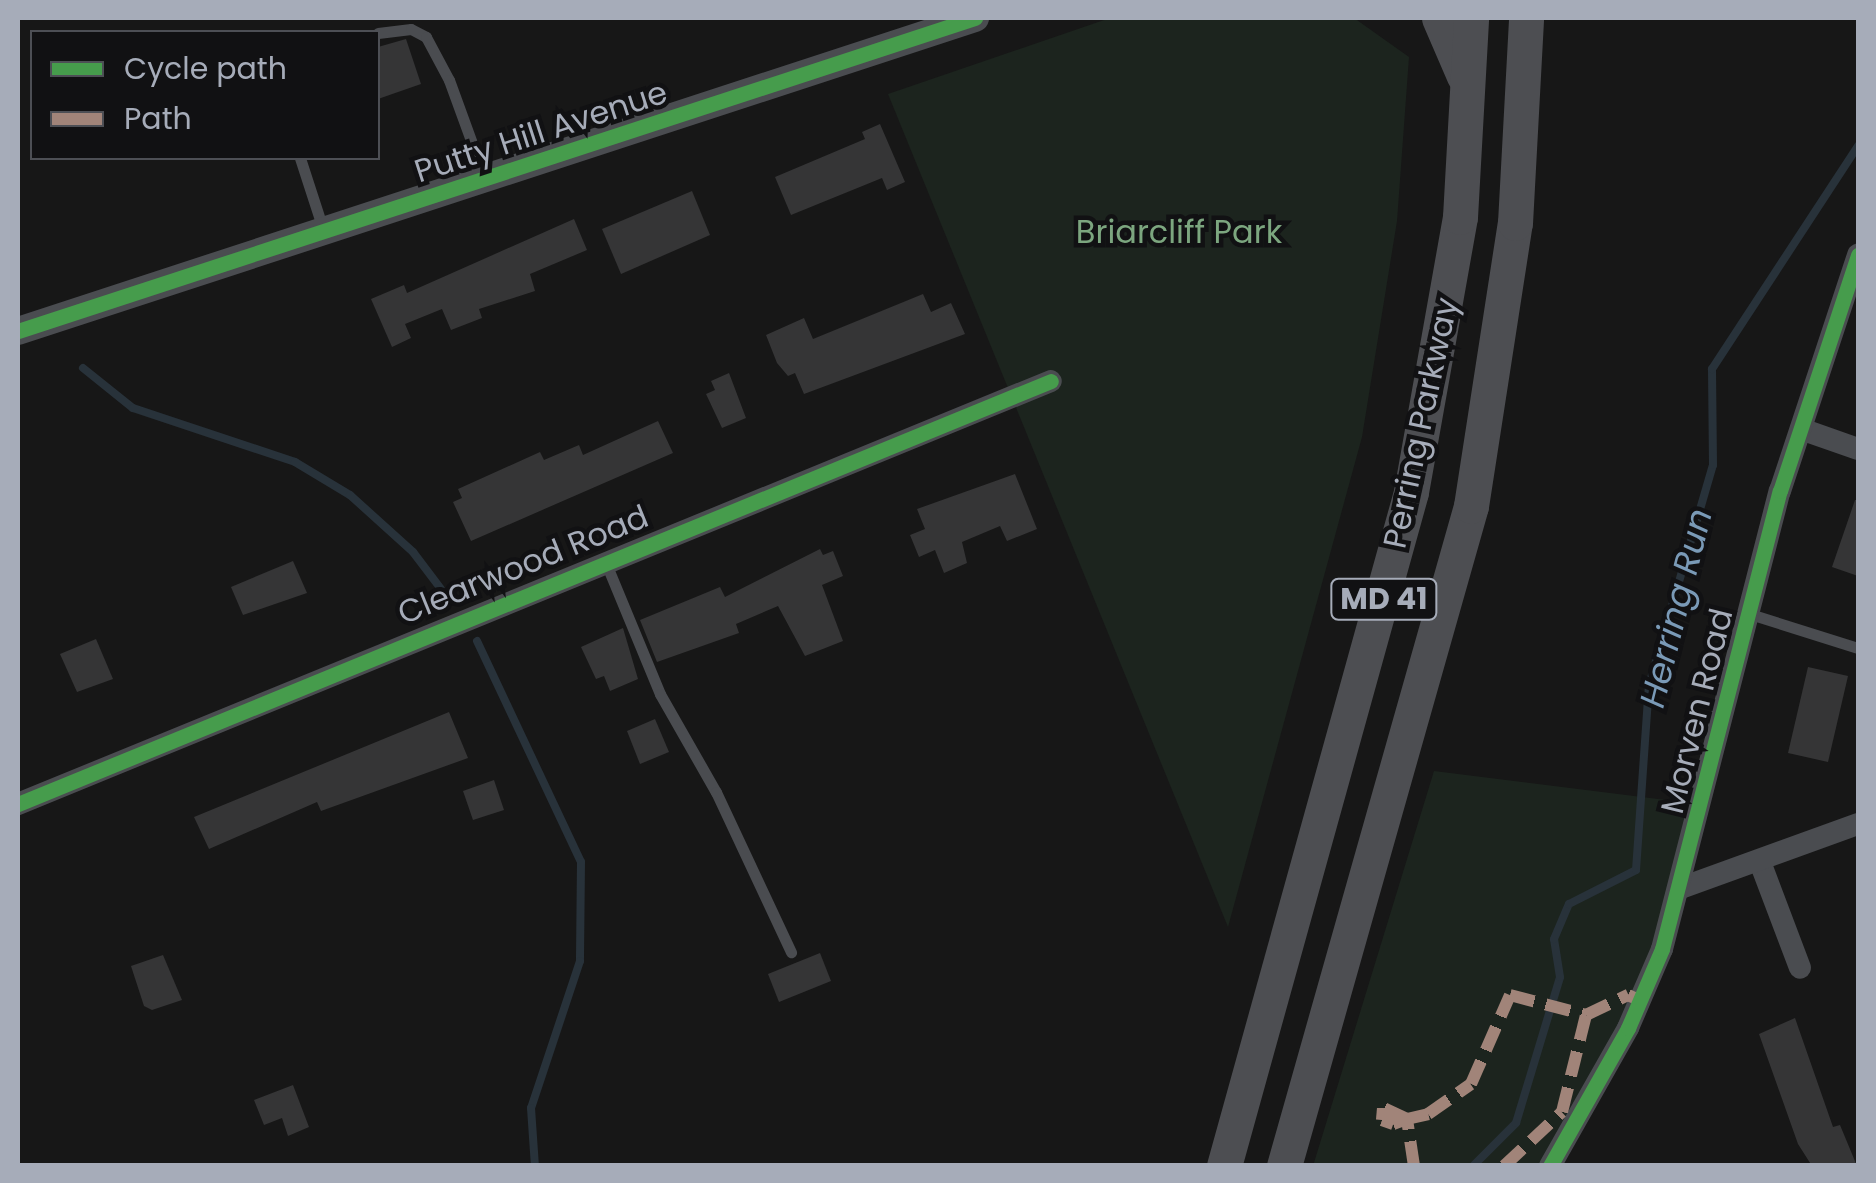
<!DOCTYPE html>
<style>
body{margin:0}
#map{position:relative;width:1876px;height:1183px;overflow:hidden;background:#171717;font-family:Poppins,sans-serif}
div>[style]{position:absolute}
.green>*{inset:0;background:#1c241e}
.stream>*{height:8px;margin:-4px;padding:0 4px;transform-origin:4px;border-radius:4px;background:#28323a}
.building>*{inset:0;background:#353536}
.service>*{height:11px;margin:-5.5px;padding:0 5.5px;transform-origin:5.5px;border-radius:5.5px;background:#4a4c50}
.minor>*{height:22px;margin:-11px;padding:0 11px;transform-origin:11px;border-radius:11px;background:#4a4c50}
.tertiary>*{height:28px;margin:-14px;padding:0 14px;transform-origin:14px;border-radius:14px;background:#4a4c50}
.primary>*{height:35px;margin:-17.5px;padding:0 17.5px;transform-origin:17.5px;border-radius:17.5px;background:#4d4e52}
.quiet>*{height:12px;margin-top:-6px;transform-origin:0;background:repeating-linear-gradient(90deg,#a18479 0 25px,transparent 0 37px)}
.cycleway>*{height:15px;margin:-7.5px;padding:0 7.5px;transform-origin:7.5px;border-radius:7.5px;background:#469c4c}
span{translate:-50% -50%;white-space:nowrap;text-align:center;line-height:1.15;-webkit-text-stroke:9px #111113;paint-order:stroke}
.shield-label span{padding:2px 8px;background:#111113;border:2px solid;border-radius:8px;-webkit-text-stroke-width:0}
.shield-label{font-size:30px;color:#a6acb9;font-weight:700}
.street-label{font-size:32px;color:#a6acb9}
.park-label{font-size:32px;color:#7ca67f}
.water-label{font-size:35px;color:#7a9ab7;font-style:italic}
.frame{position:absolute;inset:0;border:20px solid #a6acb9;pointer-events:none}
.legend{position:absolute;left:30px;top:30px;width:350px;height:130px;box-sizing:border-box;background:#111113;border:2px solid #4d4f55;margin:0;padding:12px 18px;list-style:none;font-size:30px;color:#a6acb9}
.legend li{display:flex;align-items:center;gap:20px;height:50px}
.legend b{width:50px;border:2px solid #4d4f55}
</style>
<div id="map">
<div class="green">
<i style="clip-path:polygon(1110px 18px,1354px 18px,1409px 57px,1397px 221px,1362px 437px,1228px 927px,888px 94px)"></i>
<i style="clip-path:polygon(1434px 771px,1690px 803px,1651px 977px,1550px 1165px,1313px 1166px)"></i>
</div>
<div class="stream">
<i style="left:83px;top:368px;width:64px;rotate:38.7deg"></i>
<i style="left:133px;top:408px;width:171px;rotate:18.4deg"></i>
<i style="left:295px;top:462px;width:64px;rotate:31deg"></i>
<i style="left:350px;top:495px;width:85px;rotate:42.1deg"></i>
<i style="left:413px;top:552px;width:46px;rotate:52.9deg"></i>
<i style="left:477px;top:641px;width:244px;rotate:64.8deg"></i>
<i style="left:581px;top:862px;width:99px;rotate:90.6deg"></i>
<i style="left:580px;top:961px;width:155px;rotate:108.4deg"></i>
<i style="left:531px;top:1108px;width:58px;rotate:86.1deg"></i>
<i style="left:1473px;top:1166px;width:61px;rotate:-45deg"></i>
<i style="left:1516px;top:1123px;width:152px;rotate:-73.2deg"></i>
<i style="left:1560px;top:977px;width:38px;rotate:-99deg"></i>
<i style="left:1554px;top:939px;width:38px;rotate:-67deg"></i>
<i style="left:1569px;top:904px;width:75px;rotate:-26.9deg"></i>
<i style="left:1636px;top:870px;width:185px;rotate:-86deg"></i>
<i style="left:1649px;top:685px;width:229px;rotate:-73.8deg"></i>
<i style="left:1713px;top:465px;width:96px;rotate:-90.6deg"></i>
<i style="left:1712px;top:369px;width:267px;rotate:-56.8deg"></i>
</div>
<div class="building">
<i style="clip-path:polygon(406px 39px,421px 84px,378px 99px,378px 47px)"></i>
<i style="clip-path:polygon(880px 124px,905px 182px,887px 190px,882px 178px,791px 215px,775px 177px,865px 139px,862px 132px)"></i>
<i style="clip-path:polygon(692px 191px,710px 235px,621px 274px,602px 229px)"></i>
<i style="clip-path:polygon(574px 219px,587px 250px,530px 274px,535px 291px,479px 309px,482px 318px,451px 330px,442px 309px,405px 324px,411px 338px,392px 347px,371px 299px,404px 285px,407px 293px)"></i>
<i style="clip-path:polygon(923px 294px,931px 312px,951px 303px,965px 334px,804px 394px,795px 373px,788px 376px,777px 363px,766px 335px,804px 318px,813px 339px)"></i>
<i style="clip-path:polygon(729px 373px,746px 418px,722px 428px,706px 394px,715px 390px,711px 381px)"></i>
<i style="clip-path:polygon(658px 421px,673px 453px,471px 541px,453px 502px,462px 498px,458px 489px,540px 452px,544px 460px,579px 445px,583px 455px)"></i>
<i style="clip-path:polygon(1015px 474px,1037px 529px,1007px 541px,1000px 526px,962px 542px,967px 563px,944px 573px,935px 550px,919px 557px,910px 535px,925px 529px,917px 509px)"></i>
<i style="clip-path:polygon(1855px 500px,1858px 500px,1858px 576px,1832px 567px)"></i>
<i style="clip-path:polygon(820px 549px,823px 555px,833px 551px,843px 576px,822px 585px,843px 641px,805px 656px,778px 606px,736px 624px,739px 633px,657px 662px,640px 620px,720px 587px,725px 597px)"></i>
<i style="clip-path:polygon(293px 561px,307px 593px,243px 615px,231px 587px)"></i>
<i style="clip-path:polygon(623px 628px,638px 679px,610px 691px,604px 676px,596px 679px,581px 647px)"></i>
<i style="clip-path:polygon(96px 639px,113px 679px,77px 692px,60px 654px)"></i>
<i style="clip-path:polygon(1808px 667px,1848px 676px,1828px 762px,1788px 753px)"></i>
<i style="clip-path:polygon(449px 712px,468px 758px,321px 811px,317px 802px,209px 849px,194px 817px)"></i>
<i style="clip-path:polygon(655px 719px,669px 752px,640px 764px,627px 731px)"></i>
<i style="clip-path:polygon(494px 780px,504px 810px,473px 820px,463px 791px)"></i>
<i style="clip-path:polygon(820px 953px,831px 981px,779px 1002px,768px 974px)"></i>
<i style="clip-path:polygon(163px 955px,182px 1000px,152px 1010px,144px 1006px,131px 966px)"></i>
<i style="clip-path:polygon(1795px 1018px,1833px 1127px,1840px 1125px,1857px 1166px,1812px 1166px,1798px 1144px,1759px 1034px)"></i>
<i style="clip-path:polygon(293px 1085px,309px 1127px,288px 1136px,282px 1118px,264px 1125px,254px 1100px)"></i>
</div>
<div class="service">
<i style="left:378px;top:33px;width:33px;rotate:-7deg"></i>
<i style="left:411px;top:29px;width:17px;rotate:28deg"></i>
<i style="left:426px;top:37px;width:49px;rotate:61.9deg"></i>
<i style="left:449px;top:80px;width:105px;rotate:70deg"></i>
<i style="left:300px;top:158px;width:78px;rotate:72deg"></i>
<i style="left:605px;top:561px;width:144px;rotate:67.5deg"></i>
<i style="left:660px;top:694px;width:113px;rotate:60.3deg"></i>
<i style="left:716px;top:792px;width:177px;rotate:64.9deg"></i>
<i style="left:1750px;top:614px;width:113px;rotate:17.5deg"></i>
</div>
<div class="minor">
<i style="left:1801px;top:429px;width:60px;rotate:19.3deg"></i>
<i style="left:18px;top:804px;width:1116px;rotate:-22.27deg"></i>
<i style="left:1760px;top:862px;width:113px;rotate:69.3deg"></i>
<i style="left:1681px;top:888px;width:188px;rotate:-19.9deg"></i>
<i style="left:1550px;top:1166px;width:159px;rotate:-60.5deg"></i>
<i style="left:1628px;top:1028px;width:86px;rotate:-66.7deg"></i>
<i style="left:1662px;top:949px;width:473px;rotate:-75.6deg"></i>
<i style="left:1780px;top:491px;width:249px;rotate:-71.7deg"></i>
</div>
<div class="tertiary">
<i style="left:18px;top:331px;width:1007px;rotate:-18.11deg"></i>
</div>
<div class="primary">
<i style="left:1439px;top:18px;width:63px;rotate:66.7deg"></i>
<i style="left:1224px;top:1166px;width:699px;rotate:-74.49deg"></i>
<i style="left:1411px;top:492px;width:279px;rotate:-79.9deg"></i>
<i style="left:1460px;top:217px;width:199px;rotate:-86.8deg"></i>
<i style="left:1284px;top:1166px;width:686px;rotate:-74.18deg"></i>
<i style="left:1471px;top:506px;width:286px;rotate:-81.2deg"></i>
<i style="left:1515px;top:223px;width:205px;rotate:-86.9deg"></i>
</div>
<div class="quiet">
<i style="left:1414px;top:1166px;width:48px;rotate:-98.5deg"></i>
<i style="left:1407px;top:1119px;width:26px;rotate:-155deg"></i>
<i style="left:1383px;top:1108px;width:12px;rotate:95deg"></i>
<i style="left:1382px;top:1120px;width:12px;rotate:20deg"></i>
<i style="left:1393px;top:1124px;width:15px;rotate:-20deg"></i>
<i style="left:1407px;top:1119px;width:22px;rotate:-13deg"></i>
<i style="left:1428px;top:1114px;width:52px;rotate:-34.9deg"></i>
<i style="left:1471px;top:1084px;width:97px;rotate:-66.3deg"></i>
<i style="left:1510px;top:995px;width:79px;rotate:14.7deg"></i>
<i style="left:1586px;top:1015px;width:47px;rotate:-25.5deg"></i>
<i style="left:1628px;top:995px;width:14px;rotate:25deg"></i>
<i style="left:1504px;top:1166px;width:79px;rotate:-43deg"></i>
<i style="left:1562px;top:1112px;width:100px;rotate:-76.1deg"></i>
</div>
<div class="cycleway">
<i style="left:18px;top:331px;width:1007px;rotate:-18.11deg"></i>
<i style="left:18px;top:804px;width:1116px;rotate:-22.27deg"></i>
<i style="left:1550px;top:1166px;width:159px;rotate:-60.5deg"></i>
<i style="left:1628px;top:1028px;width:86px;rotate:-66.7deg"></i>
<i style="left:1662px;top:949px;width:473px;rotate:-75.6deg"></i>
<i style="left:1780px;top:491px;width:249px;rotate:-71.7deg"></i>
</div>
<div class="shield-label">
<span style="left:1384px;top:599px">MD 41</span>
</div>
<div class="street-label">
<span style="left:541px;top:132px;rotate:-18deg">Putty Hill Avenue</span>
<span style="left:1421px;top:423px;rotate:-78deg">Perring Parkway</span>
<span style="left:523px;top:565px;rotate:-22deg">Clearwood Road</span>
<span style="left:1697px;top:711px;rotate:-76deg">Morven Road</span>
</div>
<div class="park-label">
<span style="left:1179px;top:232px">Briarcliff Park</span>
</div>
<div class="water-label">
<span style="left:1676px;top:608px;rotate:-76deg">Herring Run</span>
</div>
<div class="frame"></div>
<ul class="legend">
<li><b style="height:12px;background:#469c4c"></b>Cycle path</li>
<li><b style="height:12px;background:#a18479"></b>Path</li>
</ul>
</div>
